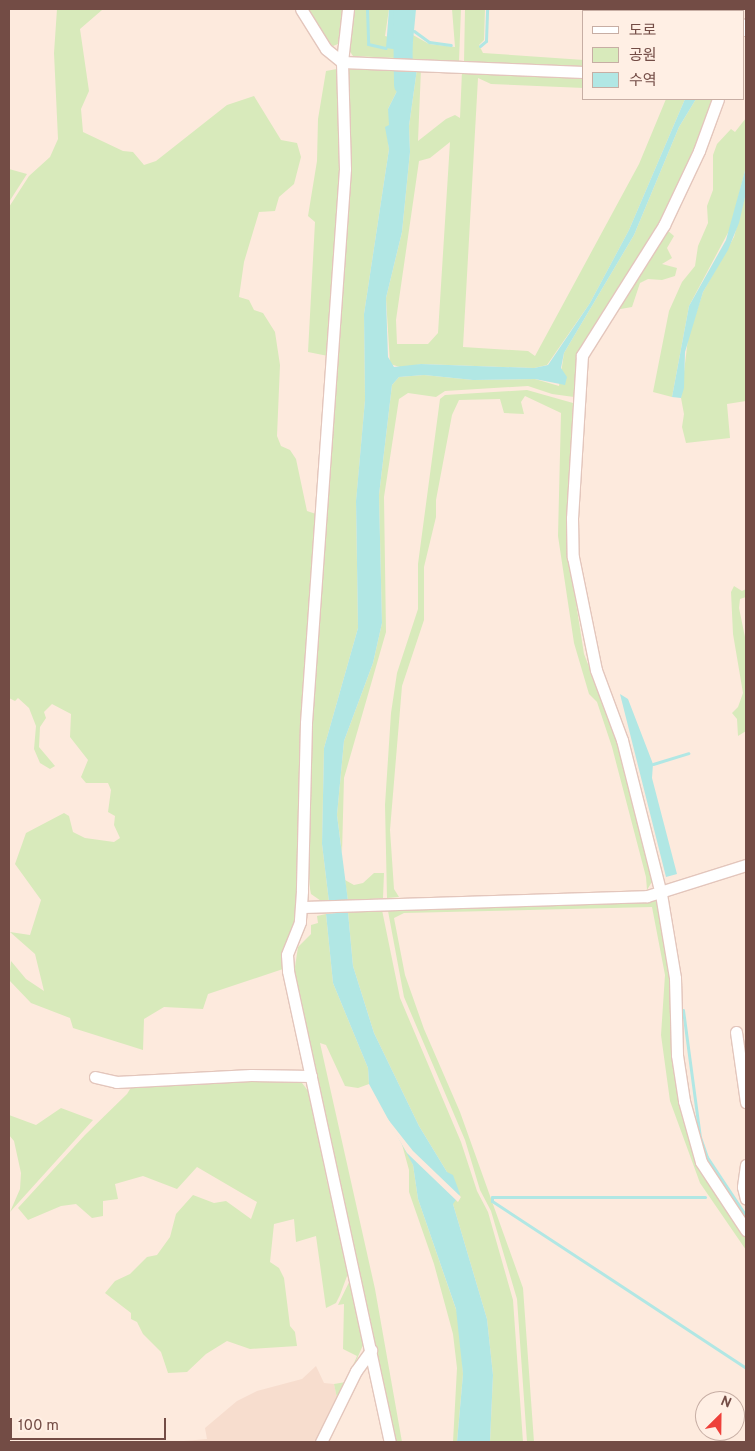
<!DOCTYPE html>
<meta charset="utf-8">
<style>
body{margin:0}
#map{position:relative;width:755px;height:1451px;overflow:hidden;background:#fdeadd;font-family:Overpass,"Noto Sans KR",sans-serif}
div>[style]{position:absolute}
.residential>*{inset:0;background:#f7ddce}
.green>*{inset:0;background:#d8eabb}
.water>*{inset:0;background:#b1e7e4}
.pier>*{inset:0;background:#fdeadd}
.stream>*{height:3px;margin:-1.5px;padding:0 1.5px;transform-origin:1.5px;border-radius:1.5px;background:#b1e7e4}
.river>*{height:19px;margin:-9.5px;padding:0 9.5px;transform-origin:9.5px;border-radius:9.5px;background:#b1e7e4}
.roads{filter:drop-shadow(1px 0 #e3c6bc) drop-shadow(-1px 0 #e3c6bc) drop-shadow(0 1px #e3c6bc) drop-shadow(0 -1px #e3c6bc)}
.minor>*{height:11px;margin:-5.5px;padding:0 5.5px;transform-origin:5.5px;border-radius:5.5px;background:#fff}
span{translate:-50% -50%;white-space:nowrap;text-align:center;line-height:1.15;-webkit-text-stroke:4px #ffefe4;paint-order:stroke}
.frame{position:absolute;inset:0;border:10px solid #734c45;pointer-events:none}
.legend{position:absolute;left:582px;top:10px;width:162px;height:90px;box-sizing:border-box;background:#ffefe4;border:1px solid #c7aea4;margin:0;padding:6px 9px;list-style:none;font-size:15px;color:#734c45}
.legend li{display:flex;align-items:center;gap:10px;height:25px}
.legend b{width:25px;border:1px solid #c7aea4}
.north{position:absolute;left:695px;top:1391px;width:50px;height:50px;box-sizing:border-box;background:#ffefe4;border:1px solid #c7aea4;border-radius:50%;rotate:23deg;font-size:14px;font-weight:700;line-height:20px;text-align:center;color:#734c45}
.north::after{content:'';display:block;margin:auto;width:18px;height:22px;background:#ee403a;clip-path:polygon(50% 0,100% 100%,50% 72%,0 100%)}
.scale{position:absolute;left:10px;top:1418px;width:156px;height:22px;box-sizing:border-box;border:2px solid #734c45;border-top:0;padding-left:6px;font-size:15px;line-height:18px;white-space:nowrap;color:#734c45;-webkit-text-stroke:4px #ffefe4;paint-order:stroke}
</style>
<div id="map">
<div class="residential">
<i style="clip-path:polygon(316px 1366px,324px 1383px,334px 1384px,338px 1403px,319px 1442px,172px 1442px,207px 1439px,205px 1428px,237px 1401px,257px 1391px,302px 1379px)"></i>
</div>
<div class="green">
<i style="clip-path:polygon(57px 9px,102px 10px,80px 29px,89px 91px,81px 109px,83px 132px,123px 151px,133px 152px,144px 165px,156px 161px,227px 105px,254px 96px,281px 140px,297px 143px,301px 157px,294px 184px,279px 197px,275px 211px,259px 212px,244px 262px,239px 297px,249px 300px,254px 310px,263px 313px,275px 332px,280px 365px,277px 436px,281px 446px,290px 450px,296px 459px,307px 511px,319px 515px,299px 912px,283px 969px,208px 994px,203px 1009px,164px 1007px,144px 1019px,143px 1050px,73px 1028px,70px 1018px,31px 1003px,9px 980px,11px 961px,26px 979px,44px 991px,35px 954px,10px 932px,30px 935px,41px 900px,15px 864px,26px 833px,64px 813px,69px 816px,73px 832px,85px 838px,114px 842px,120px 838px,114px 825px,115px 816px,108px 812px,111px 790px,108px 783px,86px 783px,81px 777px,88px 760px,70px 737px,71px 714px,52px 704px,44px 712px,46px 718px,40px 727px,39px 747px,55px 766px,50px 769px,40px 763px,34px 749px,36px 726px,29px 708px,18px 698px,15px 701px,9px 698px,9px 207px,29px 176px,50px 157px,58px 139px,54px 53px)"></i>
<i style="clip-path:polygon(306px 9px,344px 9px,338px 44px,333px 46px,328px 42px)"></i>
<i style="clip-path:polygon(352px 9px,389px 9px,385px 36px,413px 43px,413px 35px,429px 44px,455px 47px,452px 9px,461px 9px,459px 61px,353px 56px,349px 50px)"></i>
<i style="clip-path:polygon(465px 9px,485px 9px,484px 40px,479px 45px,483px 53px,584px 60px,584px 68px,464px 62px)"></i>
<i style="clip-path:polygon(350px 66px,395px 68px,399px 87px,388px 109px,391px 120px,387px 133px,389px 149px,364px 314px,365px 400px,356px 502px,358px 628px,324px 748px,322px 844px,329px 902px,324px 903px,311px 894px,310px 889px,307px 836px,308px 769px,349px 169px,348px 75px)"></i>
<i style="clip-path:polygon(337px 69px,343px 169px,328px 356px,308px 352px,315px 222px,308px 216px,317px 161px,318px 119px,326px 71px)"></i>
<i style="clip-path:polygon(evenodd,417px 69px,421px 69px,418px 141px,446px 119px,455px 115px,460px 118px,462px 71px,584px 78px,584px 88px,491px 84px,478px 78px,463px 347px,528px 351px,535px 356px,639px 164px,666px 99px,685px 99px,629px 230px,590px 303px,547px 365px,534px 368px,421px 364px,403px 368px,390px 364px,386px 298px,402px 232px,410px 152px,409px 126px,417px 69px,450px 142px,438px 333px,428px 344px,397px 344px,396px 320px,419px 161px,430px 158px,450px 142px)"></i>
<i style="clip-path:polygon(696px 99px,712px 99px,700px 135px,662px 218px,593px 329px,574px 397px,552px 394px,528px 386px,445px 391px,436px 397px,408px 393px,399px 399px,384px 497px,386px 632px,344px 778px,342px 853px,337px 815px,344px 741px,373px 663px,382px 623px,379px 495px,392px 385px,399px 377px,424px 375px,473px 380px,535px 379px,559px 386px,564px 353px,634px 235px,679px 127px)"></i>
<i style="clip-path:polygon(746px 118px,746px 167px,730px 229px,689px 306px,672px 397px,653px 392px,669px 311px,682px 282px,695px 266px,698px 246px,708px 223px,707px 206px,713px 190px,713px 155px,717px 144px,731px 129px,735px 132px)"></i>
<i style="clip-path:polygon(9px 169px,27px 174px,9px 202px)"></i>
<i style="clip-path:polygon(746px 193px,746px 401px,727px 404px,730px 438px,686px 443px,682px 427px,684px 414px,681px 398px,688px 338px,703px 292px,734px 237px)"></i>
<i style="clip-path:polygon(667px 230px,674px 236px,667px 248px,672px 258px,662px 264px,677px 268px,675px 276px,662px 280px,648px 279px,640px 283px,632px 307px,615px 310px)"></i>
<i style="clip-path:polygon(527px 390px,573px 403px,568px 552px,584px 654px,618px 741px,653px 880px,647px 890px,646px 877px,612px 747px,597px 702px,589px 694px,574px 643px,558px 536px,561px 413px,525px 396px,521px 402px,524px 414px,504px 413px,500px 399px,459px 400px,452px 415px,436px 500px,436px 517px,424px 567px,424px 620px,402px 686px,390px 830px,394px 889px,399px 897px,387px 898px,385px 805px,391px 713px,397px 673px,418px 609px,418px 564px,440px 399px,445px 395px)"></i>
<i style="clip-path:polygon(734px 586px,742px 591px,746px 589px,746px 597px,740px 599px,739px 608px,746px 642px,746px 731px,738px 736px,737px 719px,732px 713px,738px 707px,743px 693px,733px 634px,731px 592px)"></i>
<i style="clip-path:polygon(374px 873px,384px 873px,383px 898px,348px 901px,345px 880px,354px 885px,363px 883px)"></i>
<i style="clip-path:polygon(656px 901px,671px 987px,672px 1045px,686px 1123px,746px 1234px,746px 1250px,700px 1183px,670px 1101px,661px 1035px,665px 975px,652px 907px,404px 913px,394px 918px,405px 975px,424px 1029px,460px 1112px,523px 1288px,534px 1442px,527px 1442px,517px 1299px,491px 1211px,480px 1190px,465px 1140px,404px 997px,388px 911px)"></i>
<i style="clip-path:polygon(382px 910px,400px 998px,461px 1142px,477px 1191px,488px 1212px,513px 1300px,523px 1442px,490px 1442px,493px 1375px,487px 1319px,453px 1204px,447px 1172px,419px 1126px,374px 1033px,353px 966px,348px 912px)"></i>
<i style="clip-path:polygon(326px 914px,333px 983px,368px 1068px,369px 1084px,358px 1088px,345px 1086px,326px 1045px,320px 1043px,375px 1289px,402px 1442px,396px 1442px,294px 973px,298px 947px,311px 934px,311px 925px,318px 923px,317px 916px)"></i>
<i style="clip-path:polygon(299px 1079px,312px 1096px,327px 1182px,350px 1268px,340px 1295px,336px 1303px,326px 1308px,316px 1236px,296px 1242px,294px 1219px,274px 1224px,270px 1262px,279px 1268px,284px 1278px,290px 1326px,295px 1332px,297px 1346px,250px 1349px,227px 1341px,206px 1354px,187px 1372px,168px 1373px,161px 1352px,143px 1334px,137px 1322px,131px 1319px,131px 1313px,105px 1293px,115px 1281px,130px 1274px,147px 1257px,157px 1255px,170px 1237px,176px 1214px,193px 1195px,214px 1203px,226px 1201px,251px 1219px,257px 1202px,197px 1167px,177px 1189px,143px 1176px,115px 1184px,118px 1199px,103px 1201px,103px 1216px,92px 1218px,76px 1204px,61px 1206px,28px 1220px,18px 1208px,85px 1135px,127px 1094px,135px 1081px)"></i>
<i style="clip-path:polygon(61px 1108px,93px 1120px,10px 1212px,20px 1189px,21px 1173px,14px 1141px,9px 1135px,9px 1115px,36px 1125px)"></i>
<i style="clip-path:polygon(400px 1137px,413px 1165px,418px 1199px,459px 1318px,463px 1374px,457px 1442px,453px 1442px,457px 1368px,453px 1334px,434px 1264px,409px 1192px,409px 1170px)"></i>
<i style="clip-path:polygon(352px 1276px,363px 1345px,338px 1403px,334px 1384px,346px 1382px,357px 1356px,343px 1349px,344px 1304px,338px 1305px)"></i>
</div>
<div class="water">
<i style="clip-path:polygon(389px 9px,416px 9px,412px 52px,386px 48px)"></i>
<i style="clip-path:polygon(395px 68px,417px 69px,409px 126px,410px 152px,402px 232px,386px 298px,388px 357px,394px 367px,421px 364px,534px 368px,548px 365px,590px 303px,629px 230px,685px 99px,696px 99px,679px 127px,634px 235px,564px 353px,561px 368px,567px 377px,565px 385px,535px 379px,473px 380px,424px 375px,399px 377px,392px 385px,379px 495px,382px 623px,373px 663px,344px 741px,337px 815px,348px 901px,329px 902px,322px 844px,324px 748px,358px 628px,356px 501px,365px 400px,364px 314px,389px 149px,385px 127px,389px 125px,388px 109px,399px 87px)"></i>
<i style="clip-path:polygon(746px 167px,746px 193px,739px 223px,728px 250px,703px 292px,685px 352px,684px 388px,681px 398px,672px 397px,689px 306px,726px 240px)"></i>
<i style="clip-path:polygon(620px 694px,628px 699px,653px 764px,652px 778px,677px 874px,666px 877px)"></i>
<i style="clip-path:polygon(348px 912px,353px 966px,374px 1033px,419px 1126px,447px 1172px,453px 1175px,460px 1194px,453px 1204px,487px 1319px,493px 1375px,490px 1442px,457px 1442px,463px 1374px,456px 1309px,418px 1199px,413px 1165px,369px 1084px,368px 1068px,333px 983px,326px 914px)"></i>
</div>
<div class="pier">
<i style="clip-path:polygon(383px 1113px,413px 1151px,461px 1197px,458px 1202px,407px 1153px)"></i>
</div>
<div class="stream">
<i style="left:367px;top:9px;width:35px;rotate:88deg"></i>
<i style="left:368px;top:44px;width:18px;rotate:13deg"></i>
<i style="left:414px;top:31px;width:19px;rotate:36deg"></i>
<i style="left:429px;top:42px;width:22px;rotate:8deg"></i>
<i style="left:480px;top:46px;width:8px;rotate:-40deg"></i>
<i style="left:486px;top:41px;width:32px;rotate:-88deg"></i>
<i style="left:653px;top:764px;width:37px;rotate:-17deg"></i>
<i style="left:683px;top:1010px;width:128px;rotate:82.4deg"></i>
<i style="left:700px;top:1137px;width:21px;rotate:71deg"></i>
<i style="left:707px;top:1157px;width:71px;rotate:56.5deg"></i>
<i style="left:705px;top:1197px;width:213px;rotate:180deg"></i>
<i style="left:492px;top:1197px;width:4px;rotate:90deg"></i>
<i style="left:492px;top:1201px;width:304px;rotate:33.3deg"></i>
</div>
<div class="river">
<i style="left:402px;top:9px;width:76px;rotate:89.2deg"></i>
</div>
<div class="roads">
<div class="minor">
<i style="left:301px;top:9px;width:47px;rotate:58deg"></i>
<i style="left:326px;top:49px;width:21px;rotate:39deg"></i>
<i style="left:342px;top:62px;width:242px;rotate:2.4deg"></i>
<i style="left:348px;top:9px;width:53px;rotate:96.5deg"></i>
<i style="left:342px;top:62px;width:107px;rotate:88.4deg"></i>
<i style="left:345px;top:169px;width:555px;rotate:94.03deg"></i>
<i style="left:306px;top:723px;width:168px;rotate:91.4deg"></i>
<i style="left:302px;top:891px;width:31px;rotate:94deg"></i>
<i style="left:300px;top:922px;width:35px;rotate:112deg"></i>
<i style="left:287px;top:955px;width:16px;rotate:86deg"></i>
<i style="left:288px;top:971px;width:482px;rotate:77.8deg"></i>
<i style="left:744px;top:30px;width:6px;rotate:-72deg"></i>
<i style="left:718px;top:99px;width:55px;rotate:110.1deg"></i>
<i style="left:699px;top:151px;width:82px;rotate:115.3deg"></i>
<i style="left:664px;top:225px;width:154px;rotate:122.2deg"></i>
<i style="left:582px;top:355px;width:163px;rotate:93.5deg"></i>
<i style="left:572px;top:518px;width:39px;rotate:89deg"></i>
<i style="left:573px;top:557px;width:115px;rotate:78.5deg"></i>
<i style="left:596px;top:670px;width:75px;rotate:69.6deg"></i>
<i style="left:622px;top:740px;width:159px;rotate:75.8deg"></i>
<i style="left:661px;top:894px;width:85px;rotate:80.5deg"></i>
<i style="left:675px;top:978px;width:77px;rotate:88.5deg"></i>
<i style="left:677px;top:1055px;width:47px;rotate:81.3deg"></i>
<i style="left:684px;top:1101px;width:63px;rotate:74.4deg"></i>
<i style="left:701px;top:1162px;width:82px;rotate:56.5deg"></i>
<i style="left:301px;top:907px;width:346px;rotate:-1.8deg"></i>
<i style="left:647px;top:896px;width:104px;rotate:-17.4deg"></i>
<i style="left:736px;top:1032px;width:71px;rotate:81.9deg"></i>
<i style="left:95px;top:1077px;width:22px;rotate:13deg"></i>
<i style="left:116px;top:1082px;width:135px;rotate:-3deg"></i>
<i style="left:251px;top:1075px;width:60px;rotate:1deg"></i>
<i style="left:746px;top:1165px;width:22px;rotate:98deg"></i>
<i style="left:743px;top:1187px;width:12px;rotate:76deg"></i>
<i style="left:321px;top:1442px;width:79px;rotate:-63.8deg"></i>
<i style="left:356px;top:1371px;width:26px;rotate:-54deg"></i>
</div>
</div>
<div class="frame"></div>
<ul class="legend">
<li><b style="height:6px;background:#fff"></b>도로</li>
<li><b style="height:14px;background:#d8eabb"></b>공원</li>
<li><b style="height:14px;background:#b1e7e4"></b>수역</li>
</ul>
<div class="north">N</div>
<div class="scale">100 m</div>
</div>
